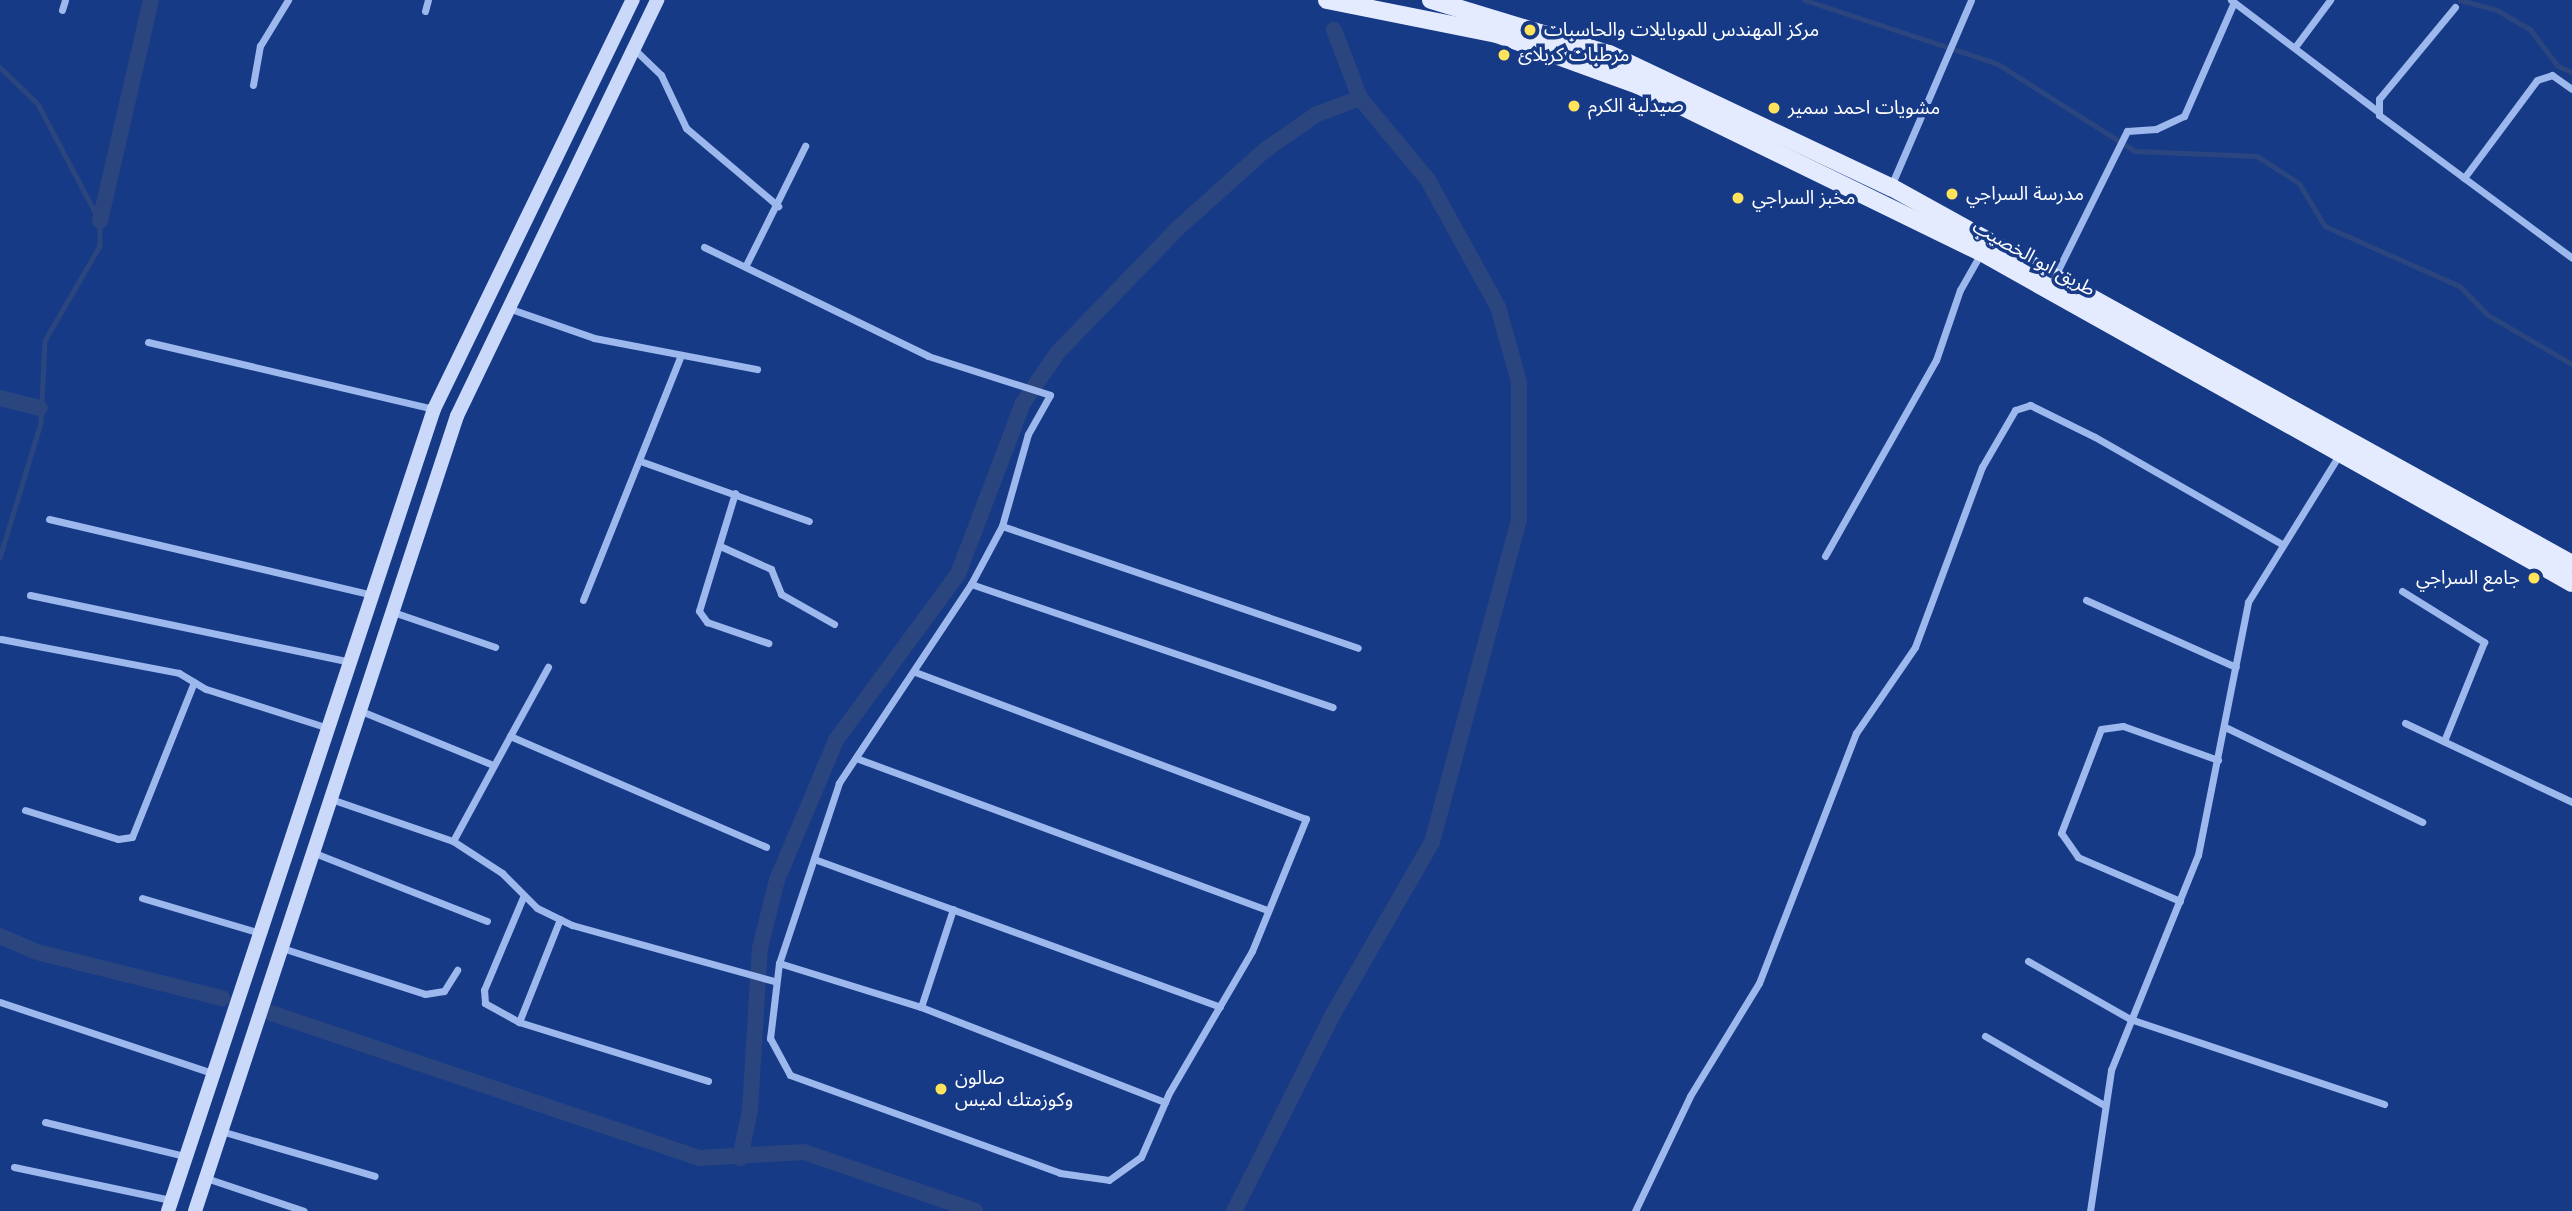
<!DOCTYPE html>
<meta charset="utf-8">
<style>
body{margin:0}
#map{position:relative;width:2572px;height:1211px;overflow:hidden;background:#173a87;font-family:"Open Sans","Noto Sans Arabic",sans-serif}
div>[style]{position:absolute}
.stream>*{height:4.5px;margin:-2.25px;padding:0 2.25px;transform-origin:2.25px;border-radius:2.25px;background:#2b457e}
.canal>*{height:16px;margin:-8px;padding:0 8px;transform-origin:8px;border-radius:8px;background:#2b457e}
.minor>*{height:7px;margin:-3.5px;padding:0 3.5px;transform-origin:3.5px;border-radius:3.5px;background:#9db8ed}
.secondary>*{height:14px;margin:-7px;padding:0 7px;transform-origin:7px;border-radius:7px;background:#cad9fa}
.primary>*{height:18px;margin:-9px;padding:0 9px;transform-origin:9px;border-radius:9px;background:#e4ebff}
.dots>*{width:19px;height:19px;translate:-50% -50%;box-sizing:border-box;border:4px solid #173a87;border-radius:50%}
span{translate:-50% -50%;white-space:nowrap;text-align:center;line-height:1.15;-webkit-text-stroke:7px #173a87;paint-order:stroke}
.poi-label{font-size:19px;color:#fff}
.left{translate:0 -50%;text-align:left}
.right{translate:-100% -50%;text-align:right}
.street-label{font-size:19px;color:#fff}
</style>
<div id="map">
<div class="stream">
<i style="left:1805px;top:0;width:203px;rotate:18.3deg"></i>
<i style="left:1998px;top:64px;width:162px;rotate:32.4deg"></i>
<i style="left:2135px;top:151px;width:122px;rotate:2.3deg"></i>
<i style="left:2257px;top:156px;width:50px;rotate:32.7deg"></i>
<i style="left:2299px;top:183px;width:50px;rotate:58.8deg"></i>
<i style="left:2325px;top:226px;width:148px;rotate:24deg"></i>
<i style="left:2460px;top:286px;width:40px;rotate:46deg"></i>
<i style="left:2488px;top:315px;width:97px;rotate:30.3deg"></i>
<i style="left:2460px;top:0;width:38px;rotate:15deg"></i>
<i style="left:2497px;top:10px;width:39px;rotate:30deg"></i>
<i style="left:2531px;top:30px;width:45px;rotate:53.1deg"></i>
<i style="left:2558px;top:66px;width:15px;rotate:23deg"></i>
<i style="left:0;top:67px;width:53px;rotate:44.2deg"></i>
<i style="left:38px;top:104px;width:132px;rotate:62.1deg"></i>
<i style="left:100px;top:221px;width:25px;rotate:90deg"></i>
<i style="left:100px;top:246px;width:110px;rotate:120.1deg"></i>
<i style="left:45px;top:341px;width:82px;rotate:92.8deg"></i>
<i style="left:41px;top:423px;width:141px;rotate:106.9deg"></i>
</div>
<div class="canal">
<i style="left:100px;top:221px;width:227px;rotate:-77deg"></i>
<i style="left:0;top:398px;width:41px;rotate:14deg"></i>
<i style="left:0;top:936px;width:40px;rotate:23.4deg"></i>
<i style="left:37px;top:952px;width:191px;rotate:14deg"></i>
<i style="left:271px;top:1013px;width:453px;rotate:18.7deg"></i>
<i style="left:700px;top:1158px;width:104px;rotate:-3.3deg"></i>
<i style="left:804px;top:1152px;width:181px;rotate:19deg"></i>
<i style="left:740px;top:1158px;width:49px;rotate:-78.2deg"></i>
<i style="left:750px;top:1110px;width:162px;rotate:-86.5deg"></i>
<i style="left:760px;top:948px;width:70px;rotate:-76deg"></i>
<i style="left:777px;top:880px;width:152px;rotate:-67.1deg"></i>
<i style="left:836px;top:740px;width:206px;rotate:-53.7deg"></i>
<i style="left:958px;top:574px;width:183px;rotate:-69.2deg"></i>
<i style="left:1023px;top:403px;width:62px;rotate:-55.5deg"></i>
<i style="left:1058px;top:352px;width:171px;rotate:-45.9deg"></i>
<i style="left:1177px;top:229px;width:118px;rotate:-41.9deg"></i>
<i style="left:1265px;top:150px;width:63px;rotate:-34.7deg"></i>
<i style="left:1317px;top:114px;width:46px;rotate:-20.4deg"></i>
<i style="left:1234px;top:1211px;width:218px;rotate:-63.3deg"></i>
<i style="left:1332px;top:1016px;width:201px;rotate:-60.1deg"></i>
<i style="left:1432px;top:842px;width:334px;rotate:-74.9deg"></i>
<i style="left:1519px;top:520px;width:138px;rotate:-90deg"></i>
<i style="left:1519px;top:382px;width:78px;rotate:-105.6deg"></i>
<i style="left:1498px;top:307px;width:145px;rotate:-118.9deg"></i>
<i style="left:1428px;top:180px;width:107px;rotate:-129.7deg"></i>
<i style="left:1360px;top:98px;width:73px;rotate:-110.9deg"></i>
</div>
<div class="minor">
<i style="left:2231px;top:0;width:183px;rotate:37.2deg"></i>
<i style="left:2455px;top:7px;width:119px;rotate:129.6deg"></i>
<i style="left:2379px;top:99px;width:16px;rotate:90deg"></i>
<i style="left:2379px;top:115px;width:240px;rotate:36.5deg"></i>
<i style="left:62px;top:10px;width:10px;rotate:-73deg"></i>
<i style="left:425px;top:11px;width:11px;rotate:-75deg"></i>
<i style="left:2295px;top:47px;width:59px;rotate:-53.3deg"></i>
<i style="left:633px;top:48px;width:39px;rotate:44deg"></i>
<i style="left:661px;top:75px;width:59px;rotate:64.7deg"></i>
<i style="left:686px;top:128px;width:121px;rotate:40.3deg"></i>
<i style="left:253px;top:85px;width:40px;rotate:-80deg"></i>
<i style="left:260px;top:46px;width:54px;rotate:-58.7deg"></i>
<i style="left:2464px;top:178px;width:122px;rotate:-53.3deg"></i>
<i style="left:2537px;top:80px;width:16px;rotate:-18deg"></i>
<i style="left:2552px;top:75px;width:24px;rotate:35deg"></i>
<i style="left:1891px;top:186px;width:202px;rotate:-66.7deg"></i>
<i style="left:704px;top:247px;width:249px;rotate:25.9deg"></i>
<i style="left:928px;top:356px;width:128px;rotate:17.7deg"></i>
<i style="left:1050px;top:395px;width:45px;rotate:119.4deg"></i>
<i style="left:1028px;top:434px;width:96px;rotate:105.8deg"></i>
<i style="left:1002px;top:526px;width:66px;rotate:118.1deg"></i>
<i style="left:971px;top:584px;width:239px;rotate:123.6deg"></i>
<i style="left:839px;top:783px;width:190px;rotate:108.4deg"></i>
<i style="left:779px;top:963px;width:76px;rotate:96.8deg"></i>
<i style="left:770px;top:1038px;width:42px;rotate:61.6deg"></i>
<i style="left:790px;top:1075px;width:287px;rotate:19.9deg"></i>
<i style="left:1060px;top:1173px;width:49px;rotate:8.1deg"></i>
<i style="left:1109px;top:1180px;width:39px;rotate:-36deg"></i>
<i style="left:1141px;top:1157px;width:70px;rotate:-66.4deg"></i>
<i style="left:1169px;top:1093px;width:164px;rotate:-59.7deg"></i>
<i style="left:1252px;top:951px;width:143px;rotate:-67.8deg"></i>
<i style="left:1306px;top:819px;width:419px;rotate:-159.4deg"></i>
<i style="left:747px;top:263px;width:131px;rotate:-63.6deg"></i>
<i style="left:2055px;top:276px;width:162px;rotate:-63.6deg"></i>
<i style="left:2127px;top:131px;width:29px;rotate:-4deg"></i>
<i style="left:2156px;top:129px;width:31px;rotate:-25deg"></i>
<i style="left:2184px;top:116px;width:124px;rotate:-66.3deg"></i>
<i style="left:508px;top:308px;width:91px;rotate:19.2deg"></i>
<i style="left:594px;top:338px;width:166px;rotate:10.8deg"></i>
<i style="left:148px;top:342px;width:293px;rotate:13.2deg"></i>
<i style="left:643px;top:462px;width:176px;rotate:19.6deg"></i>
<i style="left:735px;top:493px;width:123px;rotate:107deg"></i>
<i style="left:699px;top:611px;width:14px;rotate:54deg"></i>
<i style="left:707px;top:622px;width:65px;rotate:19deg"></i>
<i style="left:49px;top:519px;width:330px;rotate:13.2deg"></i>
<i style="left:1002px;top:526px;width:376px;rotate:18.9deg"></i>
<i style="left:720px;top:546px;width:56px;rotate:24.3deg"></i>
<i style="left:771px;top:569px;width:27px;rotate:68deg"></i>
<i style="left:781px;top:594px;width:61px;rotate:29.5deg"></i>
<i style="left:1825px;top:556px;width:225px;rotate:-60.5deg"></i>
<i style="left:1936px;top:360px;width:74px;rotate:-71.1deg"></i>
<i style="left:1960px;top:290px;width:43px;rotate:-60.4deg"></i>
<i style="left:971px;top:584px;width:382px;rotate:18.8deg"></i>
<i style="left:2402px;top:591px;width:97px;rotate:31.9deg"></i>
<i style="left:2484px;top:642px;width:107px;rotate:112deg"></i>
<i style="left:30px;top:595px;width:324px;rotate:11.8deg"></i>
<i style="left:583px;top:600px;width:264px;rotate:-68.2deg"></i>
<i style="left:2086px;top:600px;width:164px;rotate:24.1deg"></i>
<i style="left:393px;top:612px;width:108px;rotate:18.9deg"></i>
<i style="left:1px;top:639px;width:181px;rotate:10.8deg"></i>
<i style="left:179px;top:673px;width:31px;rotate:31deg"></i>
<i style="left:206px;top:689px;width:125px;rotate:17.7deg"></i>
<i style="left:361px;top:711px;width:140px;rotate:22.2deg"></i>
<i style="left:2405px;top:723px;width:185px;rotate:25.3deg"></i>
<i style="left:2225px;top:727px;width:219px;rotate:25.7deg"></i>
<i style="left:510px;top:736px;width:79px;rotate:-61.2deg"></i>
<i style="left:856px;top:758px;width:439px;rotate:20.3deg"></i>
<i style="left:328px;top:798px;width:132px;rotate:19deg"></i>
<i style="left:453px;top:841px;width:59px;rotate:33.1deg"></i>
<i style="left:502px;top:873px;width:49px;rotate:45deg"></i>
<i style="left:537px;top:908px;width:39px;rotate:26deg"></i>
<i style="left:572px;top:925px;width:210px;rotate:15.5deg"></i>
<i style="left:25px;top:810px;width:97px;rotate:17.3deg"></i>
<i style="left:118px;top:839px;width:14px;rotate:-8deg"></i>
<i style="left:132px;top:837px;width:167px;rotate:-68.2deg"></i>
<i style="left:453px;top:841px;width:119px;rotate:-61.5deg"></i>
<i style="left:510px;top:736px;width:279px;rotate:23.4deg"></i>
<i style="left:312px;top:852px;width:188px;rotate:21.5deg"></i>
<i style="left:814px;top:859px;width:432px;rotate:20deg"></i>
<i style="left:142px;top:898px;width:120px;rotate:16.5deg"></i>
<i style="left:2180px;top:901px;width:111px;rotate:-156.7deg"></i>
<i style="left:2078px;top:857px;width:29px;rotate:-125deg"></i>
<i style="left:2061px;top:833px;width:111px;rotate:-69deg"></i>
<i style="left:2101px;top:729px;width:22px;rotate:-8deg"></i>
<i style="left:2123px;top:726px;width:101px;rotate:19.7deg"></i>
<i style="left:560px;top:919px;width:111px;rotate:111.7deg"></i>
<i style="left:519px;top:1022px;width:198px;rotate:17.3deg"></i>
<i style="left:282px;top:948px;width:150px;rotate:17.8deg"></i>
<i style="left:425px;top:994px;width:19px;rotate:-9deg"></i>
<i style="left:444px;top:991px;width:25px;rotate:-58deg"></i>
<i style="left:2028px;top:961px;width:117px;rotate:29.6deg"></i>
<i style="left:2130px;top:1019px;width:268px;rotate:18.5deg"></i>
<i style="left:779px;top:963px;width:149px;rotate:17.2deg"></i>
<i style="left:921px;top:1007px;width:262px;rotate:21.3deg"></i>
<i style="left:0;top:1002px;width:224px;rotate:18.5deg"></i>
<i style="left:921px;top:1007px;width:103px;rotate:-71.9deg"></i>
<i style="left:519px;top:1022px;width:39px;rotate:-151deg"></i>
<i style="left:485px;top:1003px;width:13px;rotate:-94deg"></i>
<i style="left:484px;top:990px;width:101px;rotate:-67.2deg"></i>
<i style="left:1985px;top:1036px;width:138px;rotate:30.1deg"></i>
<i style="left:45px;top:1122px;width:144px;rotate:13.7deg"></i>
<i style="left:221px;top:1131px;width:160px;rotate:16.3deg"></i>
<i style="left:14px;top:1167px;width:160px;rotate:11.9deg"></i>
<i style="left:206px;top:1178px;width:103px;rotate:18.6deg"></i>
<i style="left:1635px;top:1211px;width:127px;rotate:-64.4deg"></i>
<i style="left:1690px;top:1096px;width:132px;rotate:-58.6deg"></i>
<i style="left:1759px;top:983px;width:268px;rotate:-68.8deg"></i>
<i style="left:1856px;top:733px;width:104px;rotate:-55.5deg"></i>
<i style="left:1915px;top:647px;width:192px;rotate:-69.6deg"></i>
<i style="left:1982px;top:467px;width:66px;rotate:-59.9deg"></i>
<i style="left:2015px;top:410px;width:16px;rotate:-18deg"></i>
<i style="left:2030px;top:405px;width:72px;rotate:26.2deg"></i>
<i style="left:2095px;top:437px;width:213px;rotate:29.8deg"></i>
<i style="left:2090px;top:1211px;width:143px;rotate:-81.5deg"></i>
<i style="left:2111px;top:1070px;width:232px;rotate:-68deg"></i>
<i style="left:2198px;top:855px;width:258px;rotate:-78.8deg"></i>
<i style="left:2248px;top:602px;width:173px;rotate:-58.2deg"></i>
</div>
<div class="secondary">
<i style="left:168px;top:1211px;width:845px;rotate:-71.65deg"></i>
<i style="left:434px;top:409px;width:455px;rotate:-64.1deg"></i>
<i style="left:195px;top:1211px;width:837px;rotate:-71.76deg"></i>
<i style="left:457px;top:416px;width:462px;rotate:-64.3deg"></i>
</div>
<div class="primary">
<i style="left:1327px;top:0;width:173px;rotate:11.3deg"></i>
<i style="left:1497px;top:34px;width:150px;rotate:19.9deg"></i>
<i style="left:1638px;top:85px;width:381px;rotate:26deg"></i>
<i style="left:1981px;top:252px;width:677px;rotate:29.25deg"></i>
<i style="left:1431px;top:0;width:186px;rotate:16.9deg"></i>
<i style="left:1609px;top:54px;width:312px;rotate:25.3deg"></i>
<i style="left:1891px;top:187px;width:778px;rotate:28.97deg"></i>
</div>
<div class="dots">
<i style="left:1530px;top:30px;background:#ffe35a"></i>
<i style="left:1504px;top:55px;background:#ffe35a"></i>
<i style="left:1574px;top:106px;background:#ffe35a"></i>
<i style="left:1774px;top:108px;background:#ffe35a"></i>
<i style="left:1952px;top:194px;background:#ffe35a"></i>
<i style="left:1738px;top:198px;background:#ffe35a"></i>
<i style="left:2534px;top:578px;background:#ffe35a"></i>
<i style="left:941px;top:1089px;background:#ffe35a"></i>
</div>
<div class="poi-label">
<span class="left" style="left:1544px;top:30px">مركز المهندس للموبايلات والحاسبات</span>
<span class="left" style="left:1518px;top:55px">مرطبات كربلائ</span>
<span class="left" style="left:1588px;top:106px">صيدلية الكرم</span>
<span class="left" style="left:1788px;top:108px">مشويات احمد سمير</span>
<span class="left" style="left:1966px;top:194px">مدرسة السراجي</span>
<span class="left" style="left:1752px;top:198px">مخبز السراجي</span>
<span class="right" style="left:2520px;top:578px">جامع السراجي</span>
<span class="left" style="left:955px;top:1089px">صالون<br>وكوزمتك لميس</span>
</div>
<div class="street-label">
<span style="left:2034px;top:258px;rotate:29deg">طريق ابو الخصيب</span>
</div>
</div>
